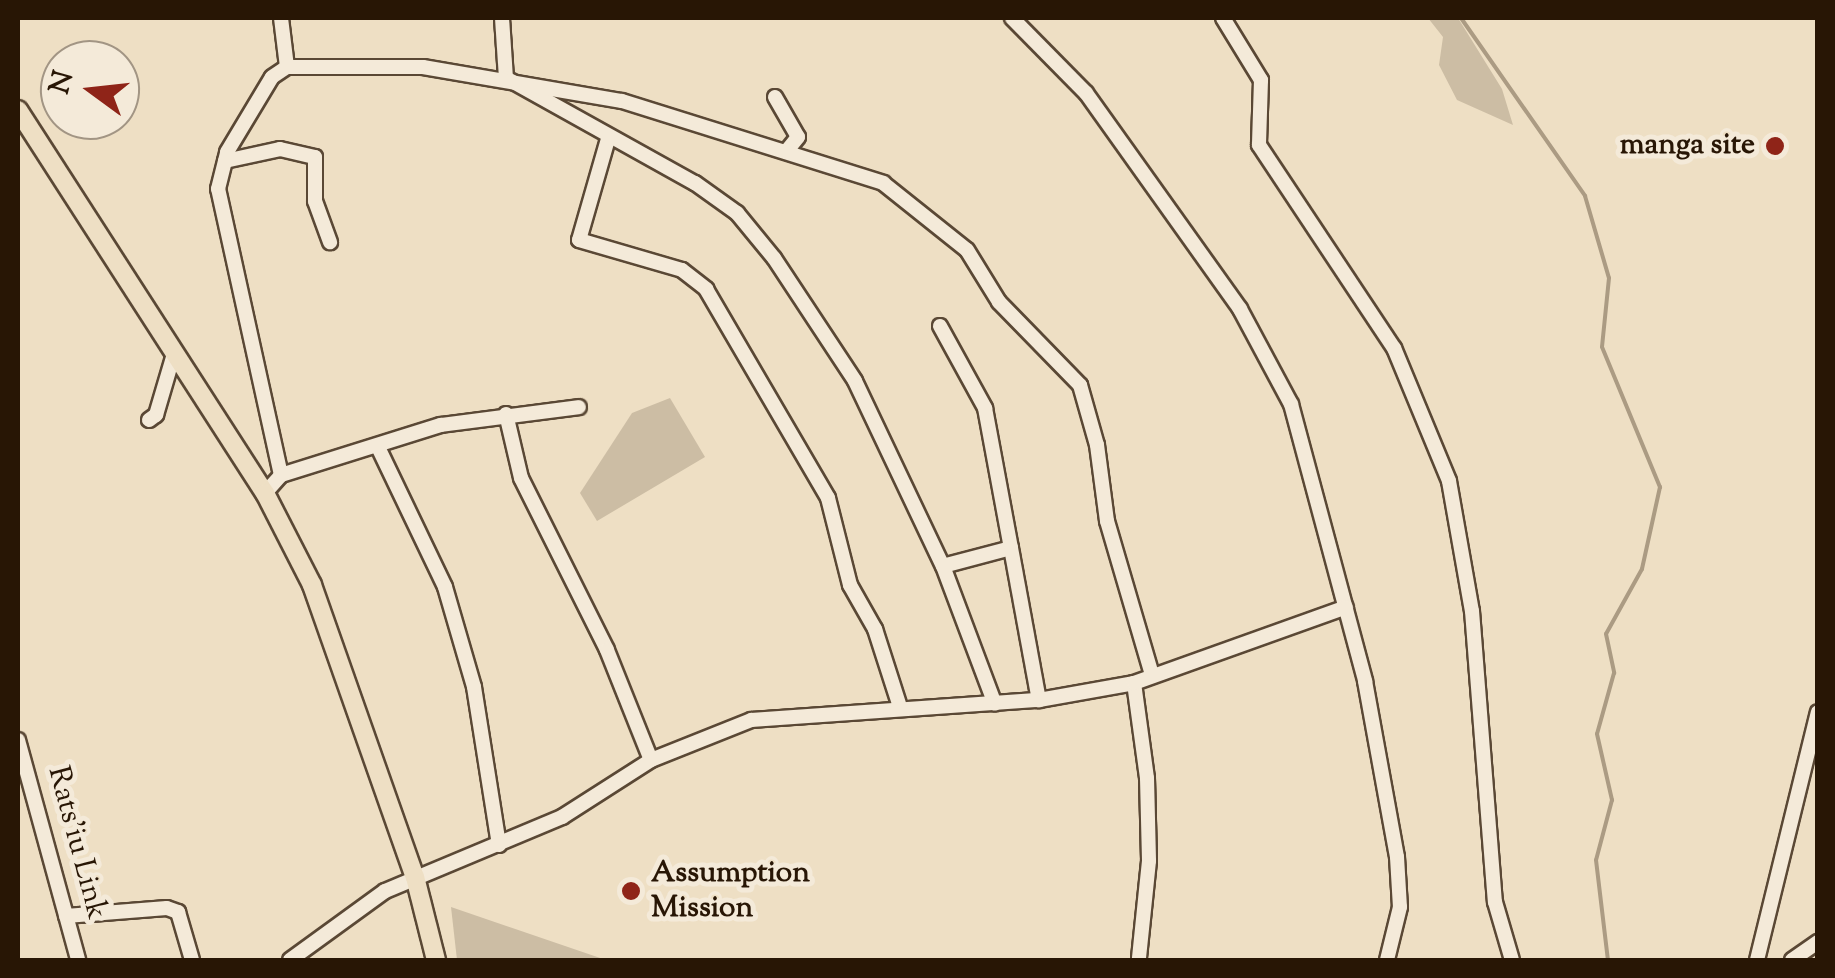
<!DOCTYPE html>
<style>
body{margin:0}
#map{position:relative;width:1835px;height:978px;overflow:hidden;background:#eedfc4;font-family:"Sorts Mill Goudy",serif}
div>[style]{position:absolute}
.green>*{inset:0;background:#ccbda4}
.stream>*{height:4px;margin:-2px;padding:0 2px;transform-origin:2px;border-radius:2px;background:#ab9b83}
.roads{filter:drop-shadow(2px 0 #5a4835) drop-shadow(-2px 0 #5a4835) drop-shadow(0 2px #5a4835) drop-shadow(0 -2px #5a4835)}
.minor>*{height:14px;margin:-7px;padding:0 7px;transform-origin:7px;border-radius:7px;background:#f4ead9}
.major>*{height:18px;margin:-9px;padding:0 9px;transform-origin:9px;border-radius:9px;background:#eedfc4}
.dots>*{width:28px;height:28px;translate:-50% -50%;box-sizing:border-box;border:5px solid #f4ead9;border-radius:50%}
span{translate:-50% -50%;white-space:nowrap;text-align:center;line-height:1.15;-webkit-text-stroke:10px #f4ead9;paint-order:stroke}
.poi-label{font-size:30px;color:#281605;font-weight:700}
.right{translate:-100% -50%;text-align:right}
.left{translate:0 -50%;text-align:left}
.street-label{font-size:30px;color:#281605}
.frame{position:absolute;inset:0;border:20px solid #281605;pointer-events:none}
.north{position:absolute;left:40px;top:40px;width:100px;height:100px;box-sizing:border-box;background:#f4ead9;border:2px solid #a29584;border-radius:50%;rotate:285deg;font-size:28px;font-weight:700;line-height:40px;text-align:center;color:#281605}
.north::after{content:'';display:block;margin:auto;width:35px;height:45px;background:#8f2418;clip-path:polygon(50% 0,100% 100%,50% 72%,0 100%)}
</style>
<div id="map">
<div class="green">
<i style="clip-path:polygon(1428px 18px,1458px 18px,1502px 89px,1513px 125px,1457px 100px,1439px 65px,1443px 37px)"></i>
<i style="clip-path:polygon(670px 398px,705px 457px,597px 521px,580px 493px,632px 413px)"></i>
<i style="clip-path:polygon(451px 907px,606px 960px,457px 960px)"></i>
</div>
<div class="stream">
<i style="left:1461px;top:18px;width:217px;rotate:55.1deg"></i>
<i style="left:1585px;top:196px;width:85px;rotate:73.7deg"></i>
<i style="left:1609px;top:278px;width:69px;rotate:95.8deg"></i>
<i style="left:1602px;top:347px;width:152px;rotate:67.5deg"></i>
<i style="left:1660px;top:487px;width:84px;rotate:102.4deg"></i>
<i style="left:1642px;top:569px;width:74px;rotate:119deg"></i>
<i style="left:1606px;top:634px;width:40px;rotate:78deg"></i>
<i style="left:1614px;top:673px;width:63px;rotate:105.6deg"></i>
<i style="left:1597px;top:734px;width:68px;rotate:77.2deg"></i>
<i style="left:1612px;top:800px;width:62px;rotate:104.9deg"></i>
<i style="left:1596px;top:860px;width:101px;rotate:83.2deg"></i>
</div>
<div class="roads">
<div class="minor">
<i style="left:281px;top:18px;width:49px;rotate:83deg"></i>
<i style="left:502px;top:18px;width:60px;rotate:86.2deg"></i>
<i style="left:506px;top:78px;width:216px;rotate:29.1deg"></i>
<i style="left:695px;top:183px;width:52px;rotate:35.5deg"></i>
<i style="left:737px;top:213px;width:58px;rotate:50.6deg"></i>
<i style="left:774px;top:258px;width:147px;rotate:56.6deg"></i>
<i style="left:855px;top:381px;width:205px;rotate:64.6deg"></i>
<i style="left:943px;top:566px;width:147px;rotate:69.4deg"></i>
<i style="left:1012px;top:18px;width:105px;rotate:45.4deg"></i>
<i style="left:1086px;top:93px;width:265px;rotate:54.5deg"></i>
<i style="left:1240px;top:309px;width:108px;rotate:61.8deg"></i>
<i style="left:1291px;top:404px;width:287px;rotate:75deg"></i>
<i style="left:1365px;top:681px;width:179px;rotate:79.7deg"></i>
<i style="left:1397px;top:857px;width:50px;rotate:86.6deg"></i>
<i style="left:1400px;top:907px;width:55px;rotate:103.8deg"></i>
<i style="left:1223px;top:18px;width:73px;rotate:58.5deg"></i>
<i style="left:1261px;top:80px;width:65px;rotate:91.8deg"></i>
<i style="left:1259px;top:145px;width:244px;rotate:56.4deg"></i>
<i style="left:1394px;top:348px;width:144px;rotate:67.5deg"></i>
<i style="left:1449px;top:481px;width:132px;rotate:80deg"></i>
<i style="left:1472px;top:611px;width:292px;rotate:85.5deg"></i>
<i style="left:1495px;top:902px;width:60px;rotate:73.7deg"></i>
<i style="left:775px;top:97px;width:46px;rotate:60.1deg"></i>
<i style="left:798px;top:137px;width:19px;rotate:129deg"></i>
<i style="left:608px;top:139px;width:105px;rotate:106deg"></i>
<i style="left:579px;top:240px;width:107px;rotate:16.2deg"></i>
<i style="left:682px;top:270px;width:31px;rotate:38deg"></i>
<i style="left:706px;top:289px;width:242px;rotate:59.7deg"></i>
<i style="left:828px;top:498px;width:90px;rotate:75.8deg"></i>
<i style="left:850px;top:585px;width:51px;rotate:60.4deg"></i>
<i style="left:875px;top:629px;width:82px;rotate:72.2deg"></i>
<i style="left:225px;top:161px;width:56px;rotate:-12.3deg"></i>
<i style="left:280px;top:149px;width:36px;rotate:13deg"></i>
<i style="left:315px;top:157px;width:44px;rotate:90deg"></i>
<i style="left:315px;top:201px;width:44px;rotate:69.9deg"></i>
<i style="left:940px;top:326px;width:94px;rotate:61.2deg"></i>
<i style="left:985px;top:408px;width:142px;rotate:79.5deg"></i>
<i style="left:1011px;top:548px;width:70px;rotate:165.2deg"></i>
<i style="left:506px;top:414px;width:66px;rotate:76.8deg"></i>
<i style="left:521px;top:478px;width:192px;rotate:63.4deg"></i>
<i style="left:607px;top:650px;width:118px;rotate:68.2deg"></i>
<i style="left:149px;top:420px;width:9px;rotate:-36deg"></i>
<i style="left:156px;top:415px;width:64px;rotate:-73.6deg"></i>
<i style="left:378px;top:447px;width:155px;rotate:64.4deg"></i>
<i style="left:445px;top:587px;width:104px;rotate:73.8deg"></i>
<i style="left:474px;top:687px;width:160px;rotate:81deg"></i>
<i style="left:281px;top:475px;width:293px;rotate:-102.4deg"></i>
<i style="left:218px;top:189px;width:38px;rotate:-76deg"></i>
<i style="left:227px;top:152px;width:87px;rotate:-59deg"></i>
<i style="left:272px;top:77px;width:18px;rotate:-34deg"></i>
<i style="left:287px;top:67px;width:136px"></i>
<i style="left:423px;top:67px;width:202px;rotate:9.7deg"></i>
<i style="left:622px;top:101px;width:274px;rotate:17.4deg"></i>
<i style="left:883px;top:183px;width:107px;rotate:38.6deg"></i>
<i style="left:967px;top:250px;width:61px;rotate:58.4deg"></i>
<i style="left:999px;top:302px;width:116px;rotate:45.7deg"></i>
<i style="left:1080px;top:385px;width:62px;rotate:74.2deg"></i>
<i style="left:1097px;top:445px;width:77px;rotate:82.5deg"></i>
<i style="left:1107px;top:521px;width:160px;rotate:73.7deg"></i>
<i style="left:265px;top:493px;width:24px;rotate:-48deg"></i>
<i style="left:281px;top:475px;width:168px;rotate:-17.4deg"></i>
<i style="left:441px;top:425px;width:139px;rotate:-7.4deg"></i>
<i style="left:1011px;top:548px;width:155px;rotate:79.6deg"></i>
<i style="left:1134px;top:683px;width:96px;rotate:82.2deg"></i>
<i style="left:1147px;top:778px;width:83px;rotate:88.6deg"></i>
<i style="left:1149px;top:861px;width:98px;rotate:95.9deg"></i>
<i style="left:18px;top:740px;width:228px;rotate:74.7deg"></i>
<i style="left:66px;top:916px;width:101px;rotate:-4.5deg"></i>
<i style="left:167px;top:908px;width:12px;rotate:20deg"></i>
<i style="left:178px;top:912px;width:50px;rotate:73.7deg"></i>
<i style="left:290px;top:960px;width:117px;rotate:-36deg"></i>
<i style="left:385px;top:891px;width:192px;rotate:-22.7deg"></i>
<i style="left:562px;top:817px;width:106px;rotate:-32.6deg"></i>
<i style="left:651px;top:760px;width:108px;rotate:-21.8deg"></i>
<i style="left:751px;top:720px;width:289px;rotate:-4deg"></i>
<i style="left:1039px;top:700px;width:97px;rotate:-10.1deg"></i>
<i style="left:1134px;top:683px;width:225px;rotate:-19.7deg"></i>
<i style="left:1757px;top:960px;width:255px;rotate:-76.2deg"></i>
<i style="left:1792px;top:960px;width:32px;rotate:-35deg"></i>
</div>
<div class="major">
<i style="left:18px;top:110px;width:456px;rotate:57.2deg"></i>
<i style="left:265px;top:493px;width:103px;rotate:62.9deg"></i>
<i style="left:312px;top:585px;width:310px;rotate:70.6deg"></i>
<i style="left:415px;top:877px;width:86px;rotate:75.8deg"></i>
</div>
</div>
<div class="dots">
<i style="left:1775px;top:146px;background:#8f2418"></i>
<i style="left:631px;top:891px;background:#8f2418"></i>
</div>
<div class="poi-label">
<span class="right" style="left:1755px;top:146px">manga site</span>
<span class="left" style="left:651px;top:891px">Assumption<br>Mission</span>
</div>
<div class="street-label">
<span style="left:76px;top:843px;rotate:75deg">Rats'iu Link</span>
</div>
<div class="frame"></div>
<div class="north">N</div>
</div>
